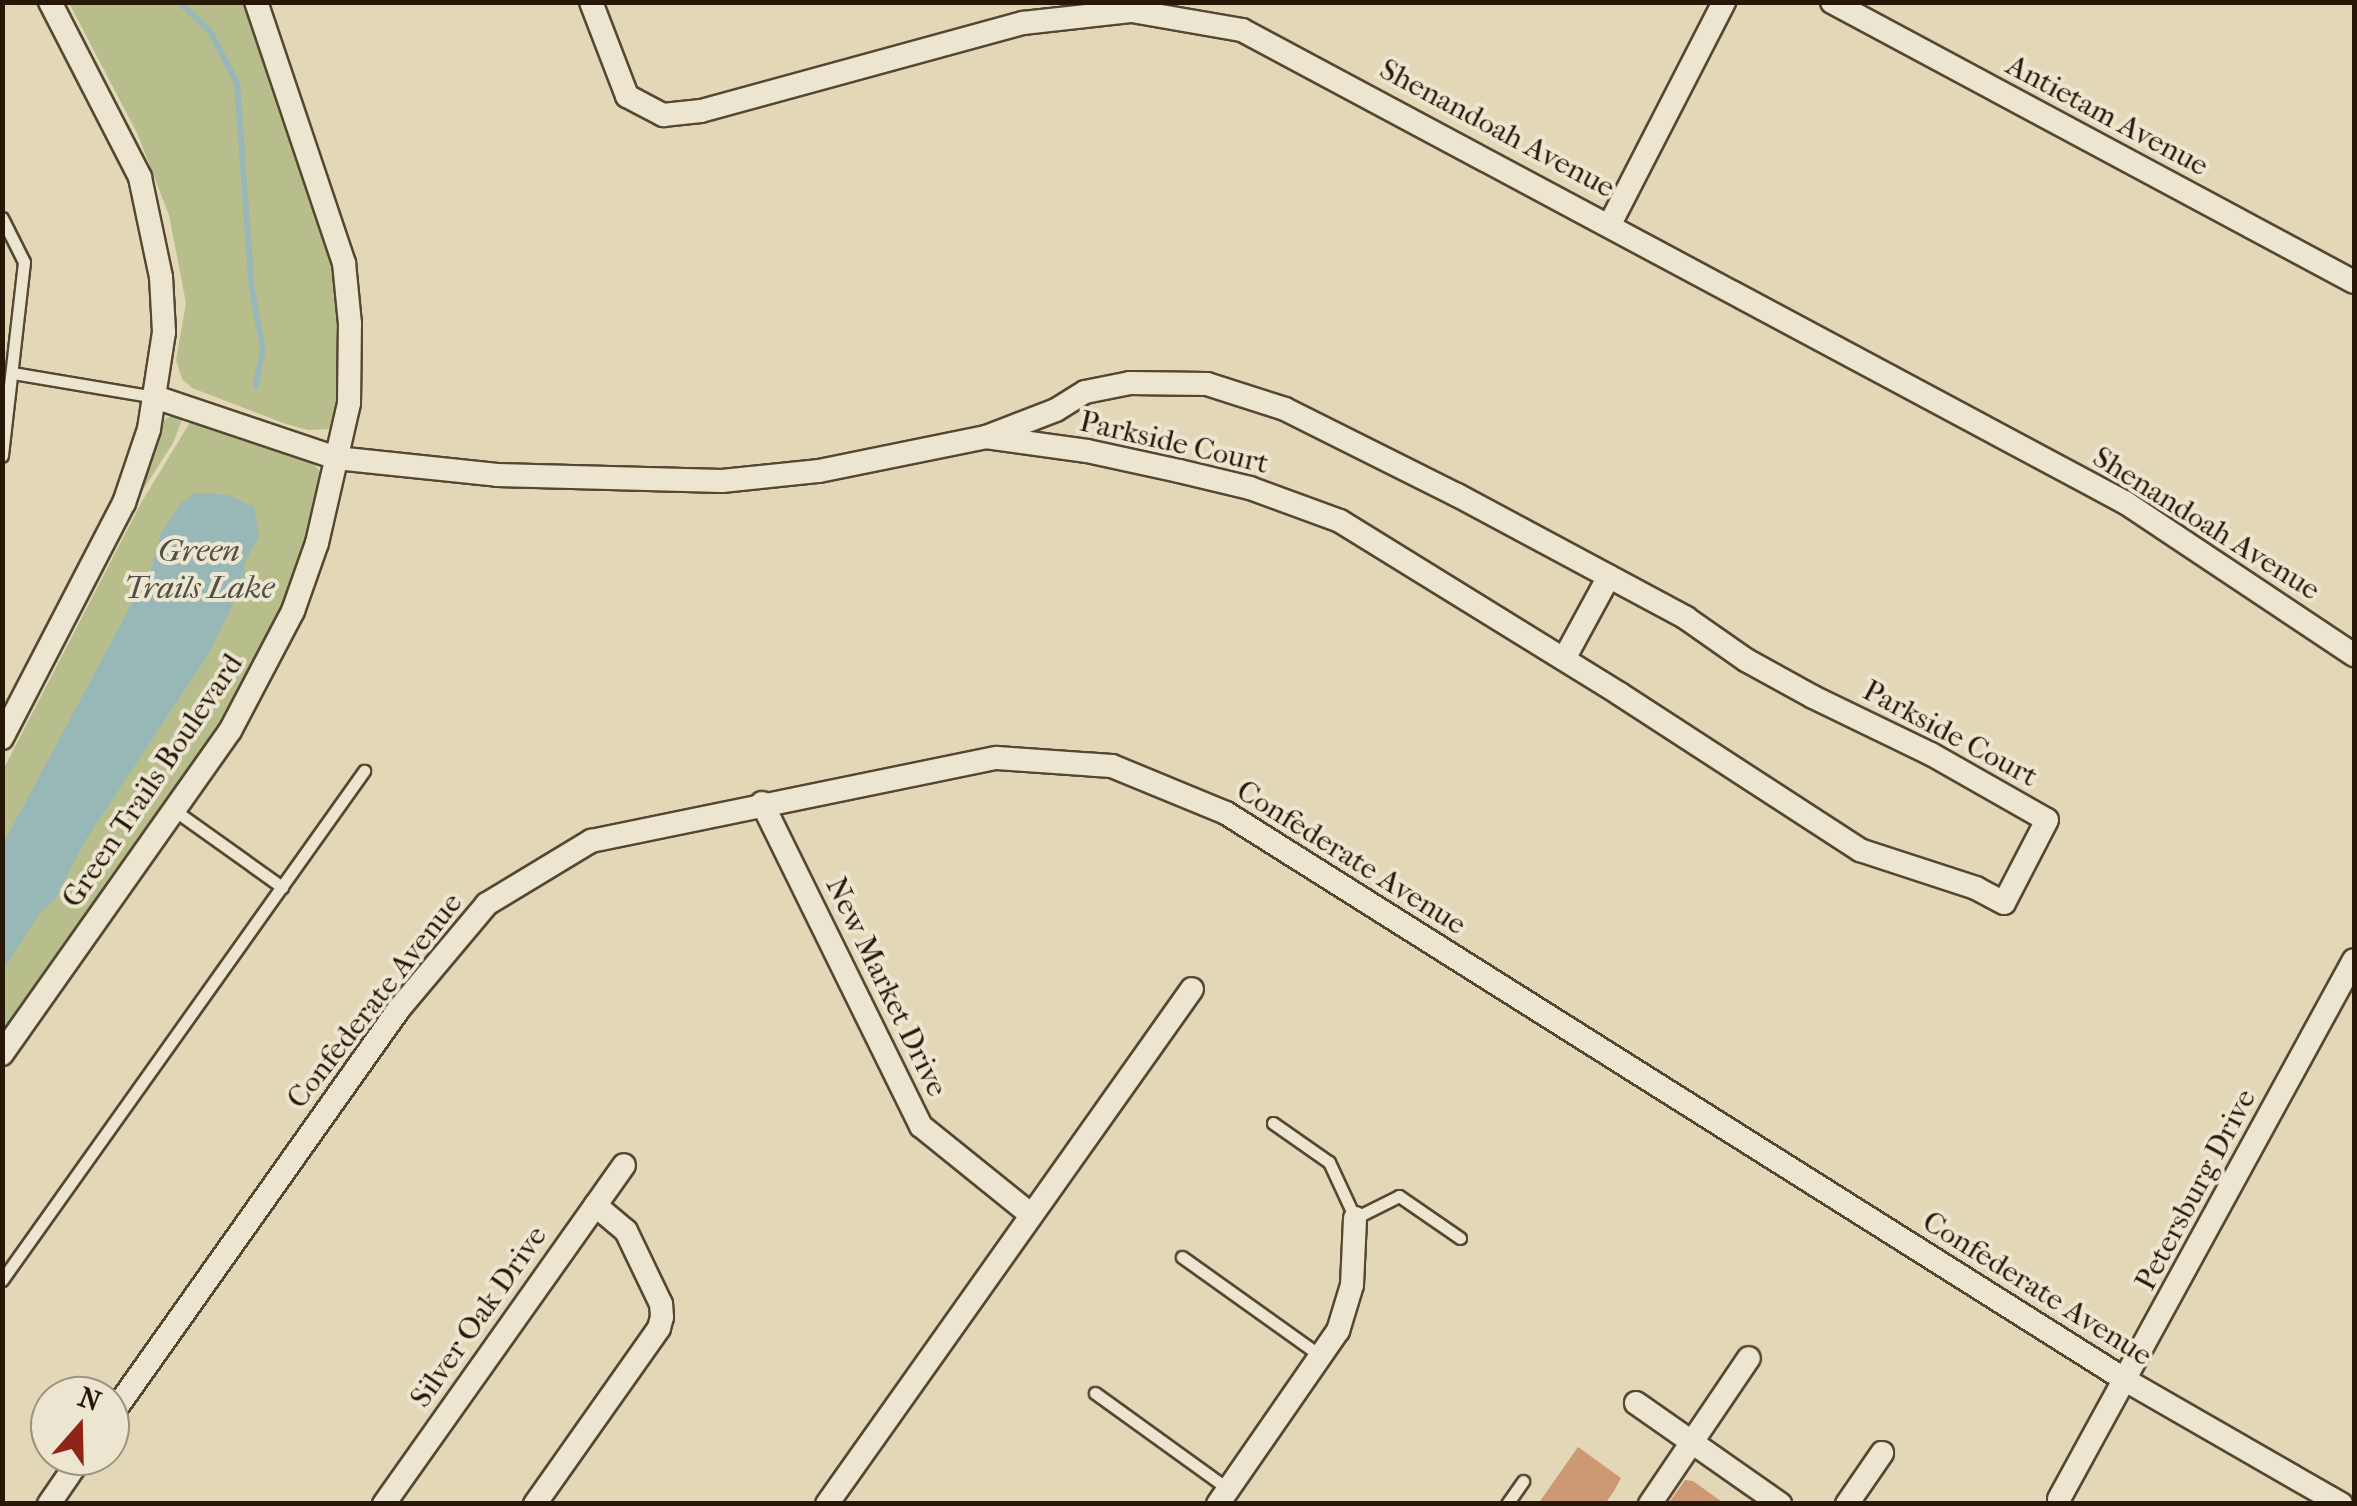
<!DOCTYPE html>
<style>
body{margin:0}
#map{position:relative;width:2357px;height:1506px;overflow:hidden;background:#e2d8b7;font-family:"IM FELL French Canon",serif}
div>[style]{position:absolute}
.green>*{inset:0;background:#b8be8b}
.water>*{inset:0;background:#98b8b8}
.stream>*{height:6px;margin:-3px;padding:0 3px;transform-origin:3px;border-radius:3px;background:#98b8b8}
.building>*{inset:0;background:#cc9974}
.roads{filter:drop-shadow(2px 0 #564733) drop-shadow(-2px 0 #564733) drop-shadow(0 2px #564733) drop-shadow(0 -2px #564733)}
.service>*{height:11px;margin:-5.5px;padding:0 5.5px;transform-origin:5.5px;border-radius:5.5px;background:#ece6d0}
.minor>*{height:22px;margin:-11px;padding:0 11px;transform-origin:11px;border-radius:11px;background:#ece6d0}
span{translate:-50% -50%;white-space:nowrap;text-align:center;line-height:1.15;-webkit-text-stroke:8px #ece6d0;paint-order:stroke}
.street-label{font-size:30px;color:#271707}
.water-label{font-size:32px;color:#4f4f45;font-style:italic}
.frame{position:absolute;inset:0;border:5px solid #271707;pointer-events:none}
.north{position:absolute;left:30px;top:1376px;width:100px;height:100px;box-sizing:border-box;background:#ece6d0;border:2px solid #9d9380;border-radius:50%;rotate:20deg;font-size:28px;font-weight:700;line-height:40px;text-align:center;color:#271707}
.north::after{content:'';display:block;margin:auto;width:35px;height:45px;background:#8f2418;clip-path:polygon(50% 0,100% 100%,50% 72%,0 100%)}
</style>
<div id="map">
<div class="green">
<i style="clip-path:polygon(69px 3px,249px 3px,330px 248px,341px 302px,340px 386px,329px 429px,308px 430px,286px 424px,192px 388px,182px 379px,176px 360px,186px 303px,169px 215px,137px 133px)"></i>
<i style="clip-path:polygon(180px 415px,182px 420px,173px 443px,141px 493px,3px 758px,124px 521px,158px 429px,166px 418px)"></i>
<i style="clip-path:polygon(192px 419px,310px 461px,321px 472px,297px 579px,230px 716px,3px 1039px,3px 770px,141px 503px)"></i>
</div>
<div class="water">
<i style="clip-path:polygon(196px 493px,229px 495px,254px 507px,259px 537px,245px 562px,244px 581px,210px 652px,85px 841px,56px 898px,40px 913px,3px 970px,3px 844px,152px 566px,161px 533px,181px 503px)"></i>
</div>
<div class="stream">
<i style="left:179px;top:2px;width:42px;rotate:43.1deg"></i>
<i style="left:210px;top:31px;width:59px;rotate:62.6deg"></i>
<i style="left:237px;top:83px;width:208px;rotate:85.9deg"></i>
<i style="left:252px;top:290px;width:60px;rotate:79.4deg"></i>
<i style="left:263px;top:349px;width:38px;rotate:101deg"></i>
</div>
<div class="building">
<i style="clip-path:polygon(1578px 1447px,1621px 1478px,1614px 1491px,1605px 1504px,1538px 1504px)"></i>
<i style="clip-path:polygon(1685px 1480px,1693px 1481px,1725px 1504px,1668px 1504px)"></i>
</div>
<div class="roads">
<div class="service">
<i style="left:2px;top:218px;width:49px;rotate:63.4deg"></i>
<i style="left:24px;top:262px;width:195px;rotate:96.5deg"></i>
<i style="left:13px;top:373px;width:144px;rotate:9.6deg"></i>
<i style="left:174px;top:810px;width:133px;rotate:35.5deg"></i>
<i style="left:1273px;top:1123px;width:68px;rotate:34.9deg"></i>
<i style="left:1329px;top:1162px;width:62px;rotate:65.1deg"></i>
<i style="left:1355px;top:1218px;width:49px;rotate:-26.6deg"></i>
<i style="left:1399px;top:1196px;width:74px;rotate:34.5deg"></i>
<i style="left:1182px;top:1257px;width:171px;rotate:35.5deg"></i>
<i style="left:2px;top:1280px;width:625px;rotate:-54.58deg"></i>
<i style="left:1095px;top:1393px;width:164px;rotate:35.8deg"></i>
<i style="left:1507px;top:1504px;width:28px;rotate:-55deg"></i>
</div>
<div class="minor">
<i style="left:591px;top:2px;width:101px;rotate:69deg"></i>
<i style="left:627px;top:96px;width:41px;rotate:27.8deg"></i>
<i style="left:663px;top:115px;width:38px;rotate:-6deg"></i>
<i style="left:701px;top:111px;width:334px;rotate:-15.3deg"></i>
<i style="left:1023px;top:23px;width:110px;rotate:-6.3deg"></i>
<i style="left:1132px;top:11px;width:112px;rotate:9.8deg"></i>
<i style="left:1242px;top:30px;width:1003px;rotate:28.15deg"></i>
<i style="left:2126px;top:503px;width:274px;rotate:33.7deg"></i>
<i style="left:1832px;top:2px;width:592px;rotate:28.21deg"></i>
<i style="left:1610px;top:224px;width:250px;rotate:-62.8deg"></i>
<i style="left:155px;top:397px;width:191px;rotate:18.6deg"></i>
<i style="left:336px;top:458px;width:162px;rotate:6deg"></i>
<i style="left:497px;top:475px;width:225px;rotate:1.5deg"></i>
<i style="left:722px;top:481px;width:98px;rotate:-5.9deg"></i>
<i style="left:819px;top:471px;width:170px;rotate:-11.5deg"></i>
<i style="left:986px;top:437px;width:75px;rotate:-21.1deg"></i>
<i style="left:1056px;top:410px;width:34px;rotate:-32deg"></i>
<i style="left:1085px;top:392px;width:46px;rotate:-11.3deg"></i>
<i style="left:1130px;top:383px;width:77px;rotate:0.7deg"></i>
<i style="left:1207px;top:384px;width:82px;rotate:17.8deg"></i>
<i style="left:1285px;top:409px;width:192px;rotate:26.6deg"></i>
<i style="left:1457px;top:495px;width:260px;rotate:28.2deg"></i>
<i style="left:1686px;top:618px;width:73px;rotate:35deg"></i>
<i style="left:1746px;top:660px;width:77px;rotate:28.9deg"></i>
<i style="left:1813px;top:697px;width:131px;rotate:25.8deg"></i>
<i style="left:1931px;top:754px;width:133px;rotate:29.6deg"></i>
<i style="left:2047px;top:820px;width:93px;rotate:117.4deg"></i>
<i style="left:2004px;top:903px;width:32px;rotate:-152deg"></i>
<i style="left:1976px;top:888px;width:122px;rotate:-161.9deg"></i>
<i style="left:1860px;top:850px;width:286px;rotate:-147deg"></i>
<i style="left:1620px;top:694px;width:329px;rotate:-148.3deg"></i>
<i style="left:1340px;top:521px;width:96px;rotate:-159.9deg"></i>
<i style="left:1250px;top:488px;width:73px;rotate:-166.5deg"></i>
<i style="left:1179px;top:471px;width:94px;rotate:-167.7deg"></i>
<i style="left:1087px;top:451px;width:102px;rotate:-172.1deg"></i>
<i style="left:1564px;top:659px;width:94px;rotate:-61.5deg"></i>
<i style="left:2px;top:738px;width:265px;rotate:-62.6deg"></i>
<i style="left:124px;top:503px;width:78px;rotate:-71.3deg"></i>
<i style="left:149px;top:429px;width:98px;rotate:-81.2deg"></i>
<i style="left:164px;top:332px;width:55px;rotate:-93.1deg"></i>
<i style="left:161px;top:277px;width:102px;rotate:-101.9deg"></i>
<i style="left:140px;top:177px;width:197px;rotate:-117.2deg"></i>
<i style="left:762px;top:803px;width:360px;rotate:63.8deg"></i>
<i style="left:921px;top:1126px;width:140px;rotate:38.9deg"></i>
<i style="left:2px;top:1054px;width:395px;rotate:-54.8deg"></i>
<i style="left:230px;top:731px;width:136px;rotate:-62.3deg"></i>
<i style="left:293px;top:611px;width:72px;rotate:-70.6deg"></i>
<i style="left:317px;top:543px;width:144px;rotate:-77.1deg"></i>
<i style="left:349px;top:403px;width:79px;rotate:-89.3deg"></i>
<i style="left:350px;top:324px;width:61px;rotate:-95.6deg"></i>
<i style="left:344px;top:263px;width:275px;rotate:-108.6deg"></i>
<i style="left:1636px;top:1403px;width:176px;rotate:35deg"></i>
<i style="left:110px;top:1417px;width:499px;rotate:-54.7deg"></i>
<i style="left:398px;top:1010px;width:138px;rotate:-50deg"></i>
<i style="left:487px;top:904px;width:122px;rotate:-31.2deg"></i>
<i style="left:591px;top:841px;width:414px;rotate:-11.6deg"></i>
<i style="left:997px;top:758px;width:115px;rotate:4deg"></i>
<i style="left:1112px;top:766px;width:123px;rotate:22.4deg"></i>
<i style="left:1226px;top:813px;width:1065px;rotate:32.23deg"></i>
<i style="left:2127px;top:1381px;width:247px;rotate:29.9deg"></i>
<i style="left:2059px;top:1499px;width:614px;rotate:-61.31deg"></i>
<i style="left:49px;top:1504px;width:58px;rotate:-55.5deg"></i>
<i style="left:384px;top:1504px;width:415px;rotate:-54.7deg"></i>
<i style="left:535px;top:1504px;width:215px;rotate:-54.8deg"></i>
<i style="left:659px;top:1328px;width:11px;rotate:-75deg"></i>
<i style="left:662px;top:1317px;width:13px;rotate:-94deg"></i>
<i style="left:661px;top:1304px;width:81px;rotate:-115.6deg"></i>
<i style="left:626px;top:1231px;width:40px;rotate:-140deg"></i>
<i style="left:827px;top:1504px;width:631px;rotate:-54.67deg"></i>
<i style="left:1218px;top:1504px;width:211px;rotate:-55.3deg"></i>
<i style="left:1338px;top:1331px;width:48px;rotate:-73.1deg"></i>
<i style="left:1352px;top:1285px;width:67px;rotate:-87.4deg"></i>
<i style="left:1650px;top:1504px;width:176px;rotate:-55.9deg"></i>
<i style="left:1847px;top:1504px;width:62px;rotate:-55.5deg"></i>
</div>
</div>
<div class="street-label">
<span style="left:2107px;top:116px;rotate:28deg">Antietam Avenue</span>
<span style="left:1497px;top:129px;rotate:28deg">Shenandoah Avenue</span>
<span style="left:1174px;top:443px;rotate:13deg">Parkside Court</span>
<span style="left:2206px;top:524px;rotate:32deg">Shenandoah Avenue</span>
<span style="left:1950px;top:734px;rotate:28deg">Parkside Court</span>
<span style="left:153px;top:781px;rotate:-56deg">Green Trails Boulevard</span>
<span style="left:1351px;top:858px;rotate:32deg">Confederate Avenue</span>
<span style="left:886px;top:987px;rotate:64deg">New Market Drive</span>
<span style="left:375px;top:1001px;rotate:-52deg">Confederate Avenue</span>
<span style="left:2196px;top:1190px;rotate:-62deg">Petersburg Drive</span>
<span style="left:2037px;top:1289px;rotate:32deg">Confederate Avenue</span>
<span style="left:479px;top:1317px;rotate:-55deg">Silver Oak Drive</span>
</div>
<div class="water-label">
<span style="left:199px;top:570px">Green<br>Trails Lake</span>
</div>
<div class="frame"></div>
<div class="north">N</div>
</div>
